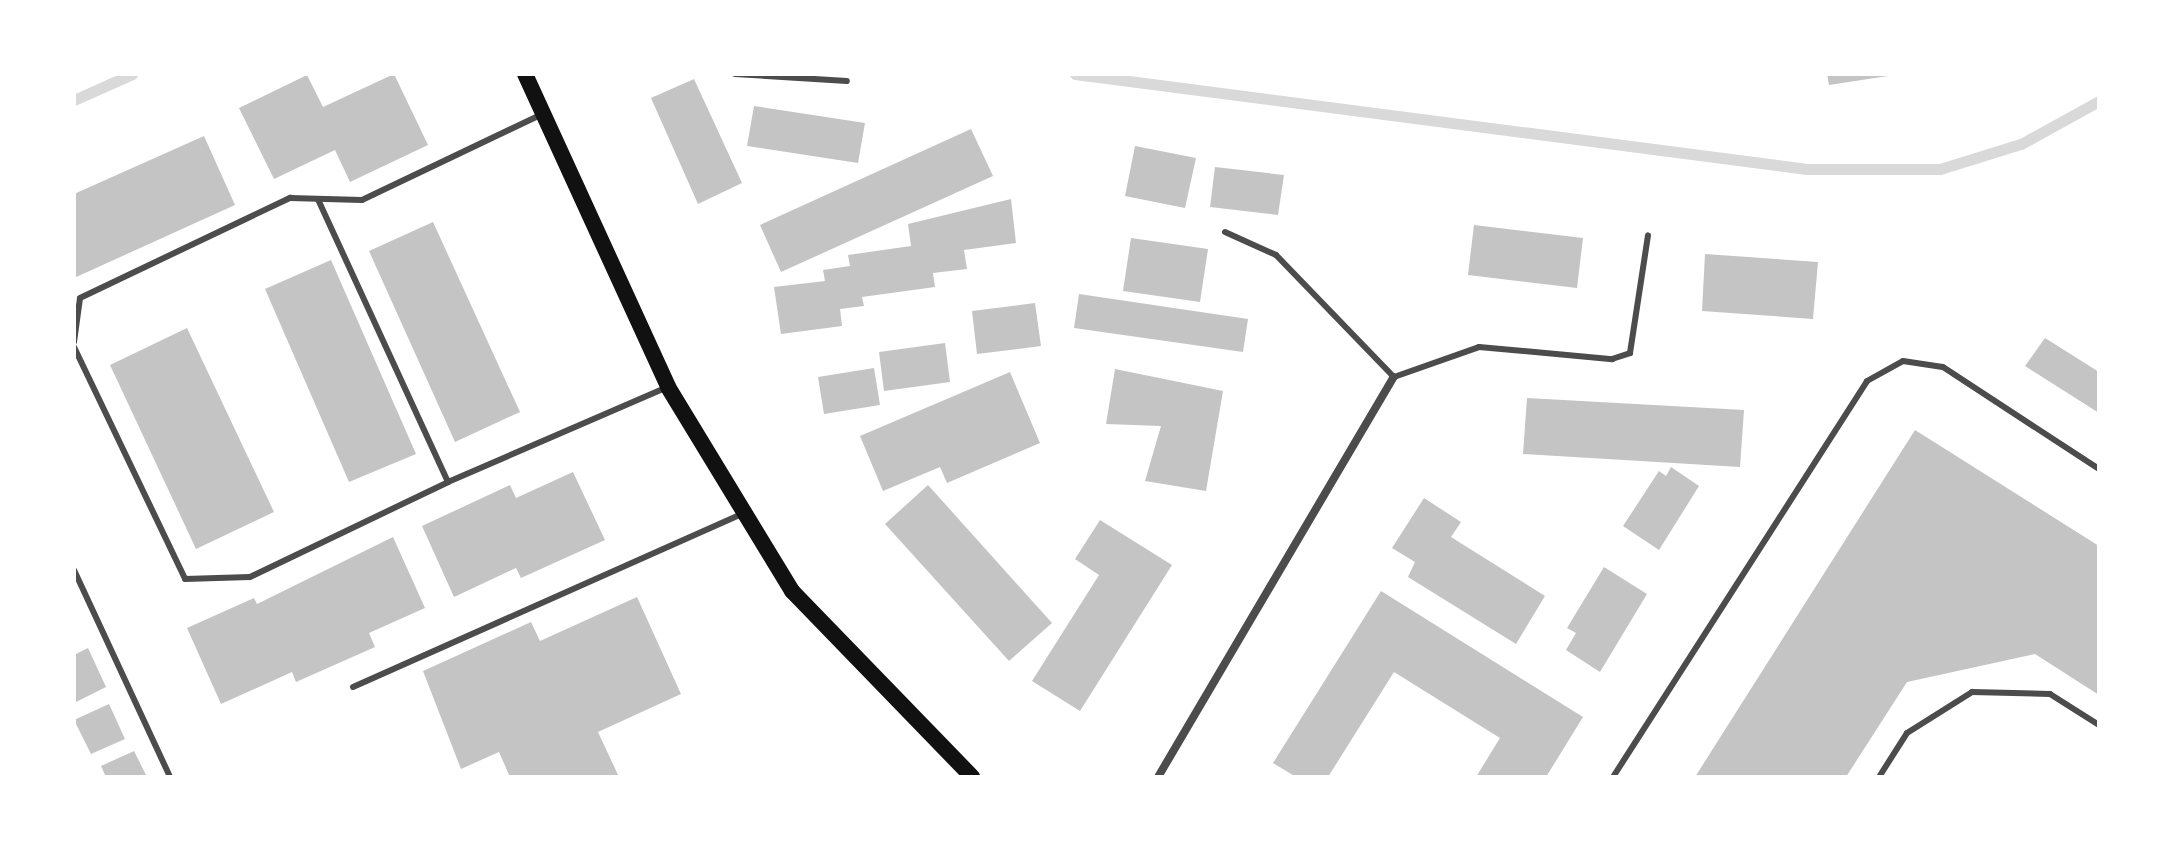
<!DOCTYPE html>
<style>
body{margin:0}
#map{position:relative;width:2173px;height:851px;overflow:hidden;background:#fff;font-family:Roboto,sans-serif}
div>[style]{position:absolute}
.stream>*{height:11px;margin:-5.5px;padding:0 5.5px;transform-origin:5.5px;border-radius:5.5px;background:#d9d9d9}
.building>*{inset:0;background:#c4c4c4}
.service>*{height:6px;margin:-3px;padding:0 3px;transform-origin:3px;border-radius:3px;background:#4c4c4c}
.minor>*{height:8px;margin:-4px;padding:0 4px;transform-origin:4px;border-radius:4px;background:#4c4c4c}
.secondary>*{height:16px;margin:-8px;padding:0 8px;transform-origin:8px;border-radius:8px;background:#111}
span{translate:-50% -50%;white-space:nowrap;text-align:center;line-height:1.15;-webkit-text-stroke:7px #fff;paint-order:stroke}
.frame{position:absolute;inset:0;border:76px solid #fff;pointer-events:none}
</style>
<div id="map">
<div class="stream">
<i style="left:1075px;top:74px;width:738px;rotate:7.39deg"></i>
<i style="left:1807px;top:169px;width:133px"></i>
<i style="left:1940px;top:169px;width:85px;rotate:-17.2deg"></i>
<i style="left:2021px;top:144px;width:89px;rotate:-28.9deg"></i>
<i style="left:74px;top:100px;width:64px;rotate:-24.1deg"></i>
</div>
<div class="building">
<i style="clip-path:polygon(394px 74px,428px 145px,350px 182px,335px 150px,274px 179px,239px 108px,307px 75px,323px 107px)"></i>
<i style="clip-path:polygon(1827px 74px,1888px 74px,1888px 76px,1829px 85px)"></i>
<i style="clip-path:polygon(694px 79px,742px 183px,698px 204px,651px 98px)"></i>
<i style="clip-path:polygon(754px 106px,865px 123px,858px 163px,747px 146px)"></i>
<i style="clip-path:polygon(971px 129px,993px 176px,781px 272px,760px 225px)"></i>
<i style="clip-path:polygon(204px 136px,235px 205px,74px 278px,74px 194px)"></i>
<i style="clip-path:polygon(1135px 146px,1196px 158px,1185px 208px,1125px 196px)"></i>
<i style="clip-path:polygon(1215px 167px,1284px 175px,1278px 215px,1210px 207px)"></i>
<i style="clip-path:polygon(1011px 199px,1016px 243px,964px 250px,967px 269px,933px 273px,935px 287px,862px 297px,864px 306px,840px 309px,842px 326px,781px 334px,774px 287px,825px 281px,823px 270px,850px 266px,848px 255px,911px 246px,908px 224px)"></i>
<i style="clip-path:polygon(433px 222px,520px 412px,455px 442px,369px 251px)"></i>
<i style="clip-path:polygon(1474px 225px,1583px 238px,1577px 288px,1468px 275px)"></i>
<i style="clip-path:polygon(1131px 238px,1208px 249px,1200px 302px,1123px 291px)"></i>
<i style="clip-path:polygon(1705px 254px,1818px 262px,1813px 319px,1702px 311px)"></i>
<i style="clip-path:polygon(331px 260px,416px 454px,349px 482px,265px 289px)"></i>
<i style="clip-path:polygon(1079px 294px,1248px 319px,1243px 352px,1074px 328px)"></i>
<i style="clip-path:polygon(1035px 303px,1041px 346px,977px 354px,972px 311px)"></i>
<i style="clip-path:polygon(187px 328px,274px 512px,196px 549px,110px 365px)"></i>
<i style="clip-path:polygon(2045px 338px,2099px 372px,2099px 413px,2025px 366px)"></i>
<i style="clip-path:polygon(945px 343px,950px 382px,884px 391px,879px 352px)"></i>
<i style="clip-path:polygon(874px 368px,880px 405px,824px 414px,818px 377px)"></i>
<i style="clip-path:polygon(1115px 369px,1223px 391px,1206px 491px,1145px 481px,1161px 426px,1106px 424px)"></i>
<i style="clip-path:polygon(1010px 372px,1040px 443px,947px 483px,940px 467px,883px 491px,860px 436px)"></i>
<i style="clip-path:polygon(1527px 398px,1744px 410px,1740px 467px,1523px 454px)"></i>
<i style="clip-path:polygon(1915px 430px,2099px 546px,2099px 695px,2035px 654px,1907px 682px,1846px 777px,1695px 777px)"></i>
<i style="clip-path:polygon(1671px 467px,1699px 486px,1659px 550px,1623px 526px,1659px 471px,1666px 476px)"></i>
<i style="clip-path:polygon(573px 472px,605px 540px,521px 578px,516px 568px,454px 597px,422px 526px,510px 485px,516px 498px)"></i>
<i style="clip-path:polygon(928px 485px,1052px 623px,1009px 661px,885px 524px)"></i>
<i style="clip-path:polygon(1424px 498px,1461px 522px,1451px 537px,1545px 596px,1516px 644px,1408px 577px,1415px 562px,1392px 548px)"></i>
<i style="clip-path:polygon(1100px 520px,1172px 565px,1080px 711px,1032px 681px,1099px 575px,1075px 559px)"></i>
<i style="clip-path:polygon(393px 537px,425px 608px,369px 633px,375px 647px,296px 682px,292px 672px,221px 704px,187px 628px,254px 598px,257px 604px)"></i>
<i style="clip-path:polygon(1604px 567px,1647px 594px,1600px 672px,1566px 650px,1576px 633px,1567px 628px)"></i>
<i style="clip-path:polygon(1381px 591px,1583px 717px,1546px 777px,1476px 777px,1500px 738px,1394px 672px,1328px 777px,1296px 777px,1273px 763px)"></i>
<i style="clip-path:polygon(637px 597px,681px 694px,598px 732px,619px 777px,510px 777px,499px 752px,461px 769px,423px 671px,531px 622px,540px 641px)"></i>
<i style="clip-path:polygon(88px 648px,106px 687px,74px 703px,74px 655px)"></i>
<i style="clip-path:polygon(109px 704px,125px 739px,91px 754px,74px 720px)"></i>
<i style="clip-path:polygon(134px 751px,147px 777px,106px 777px,101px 766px)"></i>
</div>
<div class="service">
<i style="left:735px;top:74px;width:112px;rotate:3.6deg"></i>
<i style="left:1225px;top:232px;width:56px;rotate:24.3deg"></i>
<i style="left:1276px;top:255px;width:170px;rotate:46deg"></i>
<i style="left:1394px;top:377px;width:90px;rotate:-19.4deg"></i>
<i style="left:1479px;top:347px;width:134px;rotate:5.2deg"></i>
<i style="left:1612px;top:359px;width:19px;rotate:-18deg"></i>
<i style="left:1630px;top:353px;width:119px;rotate:-81.3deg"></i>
<i style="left:74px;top:342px;width:44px;rotate:-82.2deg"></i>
<i style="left:80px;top:298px;width:233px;rotate:-25.5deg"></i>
<i style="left:290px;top:198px;width:72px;rotate:1.6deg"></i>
<i style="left:362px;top:200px;width:197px;rotate:-25.5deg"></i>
<i style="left:74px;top:347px;width:257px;rotate:64.4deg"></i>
<i style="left:185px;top:579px;width:65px;rotate:-1.8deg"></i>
<i style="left:250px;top:577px;width:220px;rotate:-25.6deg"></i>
<i style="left:448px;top:482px;width:311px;rotate:-114.7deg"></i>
<i style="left:448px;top:482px;width:236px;rotate:-23.4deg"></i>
<i style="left:74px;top:570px;width:228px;rotate:65.1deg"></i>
<i style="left:353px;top:687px;width:428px;rotate:-24deg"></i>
<i style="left:1613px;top:777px;width:470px;rotate:-57.3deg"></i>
<i style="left:1867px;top:381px;width:41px;rotate:-29.1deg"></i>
<i style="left:1903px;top:361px;width:40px;rotate:8.5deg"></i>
<i style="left:1943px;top:367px;width:186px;rotate:33.2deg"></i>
<i style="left:1879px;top:777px;width:52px;rotate:-57.5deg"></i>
<i style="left:1907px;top:733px;width:77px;rotate:-32.2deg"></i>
<i style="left:1972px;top:692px;width:78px;rotate:1.5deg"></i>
<i style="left:2050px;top:694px;width:58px;rotate:32.3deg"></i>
</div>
<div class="minor">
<i style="left:1158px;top:777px;width:464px;rotate:-59.5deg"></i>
</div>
<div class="secondary">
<i style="left:525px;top:74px;width:344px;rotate:65.4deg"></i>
<i style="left:668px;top:387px;width:239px;rotate:58.7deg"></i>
<i style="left:792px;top:591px;width:259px;rotate:45.9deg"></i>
</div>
<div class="frame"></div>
</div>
